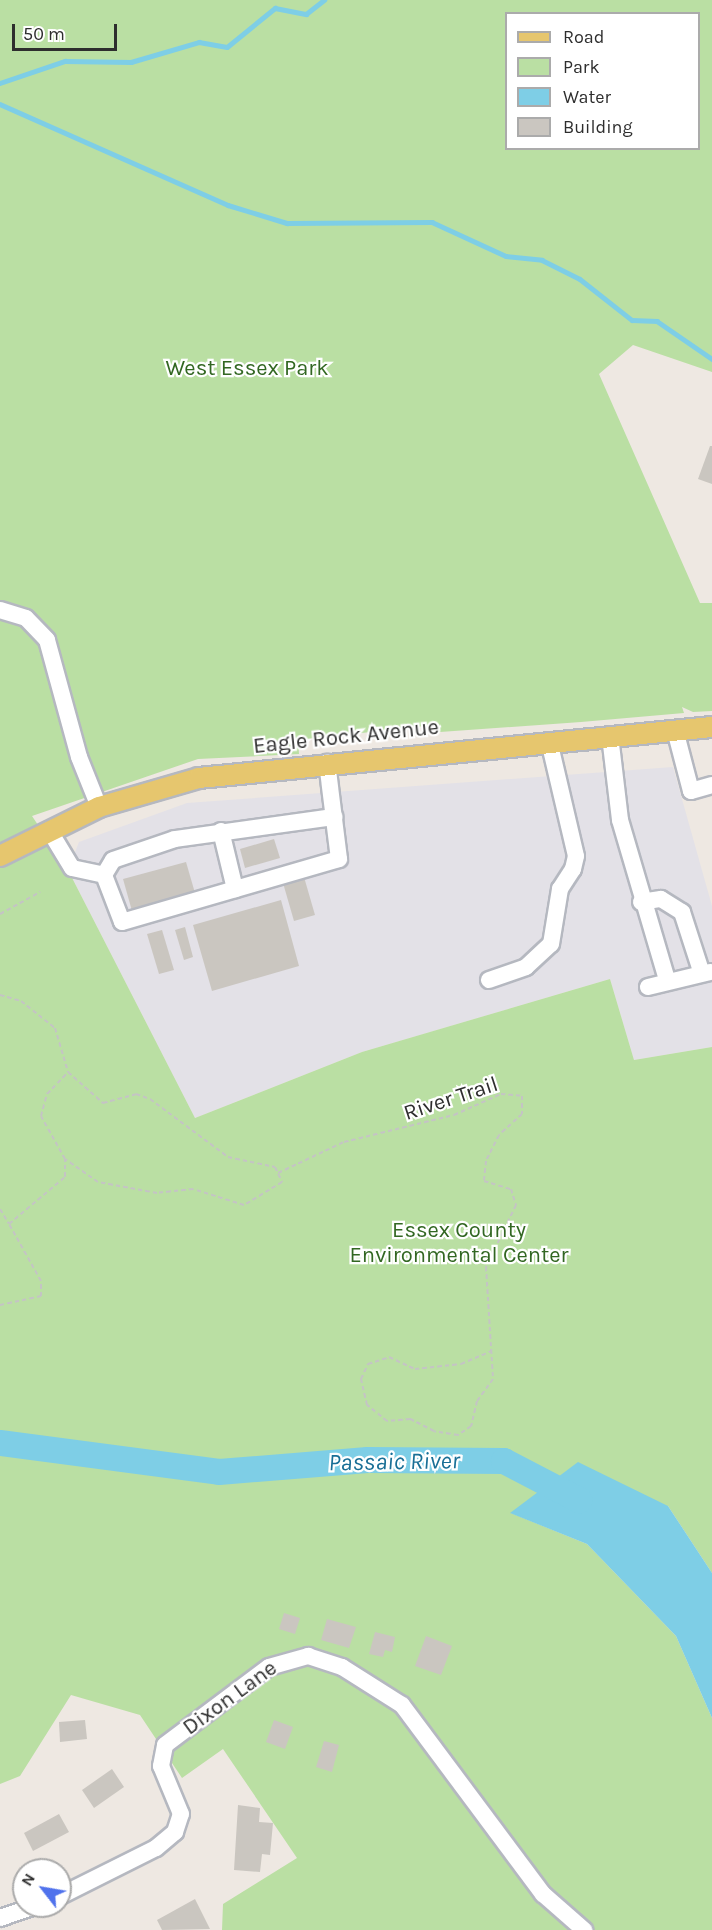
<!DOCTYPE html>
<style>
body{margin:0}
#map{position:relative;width:712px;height:1930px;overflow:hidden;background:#eee8e2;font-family:Karla,sans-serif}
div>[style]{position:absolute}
.industrial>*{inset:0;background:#e3e1e7}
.green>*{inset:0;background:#badfa3}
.water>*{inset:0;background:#7ecee6}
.stream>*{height:4.5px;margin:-2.25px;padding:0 2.25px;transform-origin:2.25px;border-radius:2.25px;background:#7ecee6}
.river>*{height:26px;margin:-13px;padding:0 13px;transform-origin:13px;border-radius:13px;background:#7ecee6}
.building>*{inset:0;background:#cac6c0}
.path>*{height:2px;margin-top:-1px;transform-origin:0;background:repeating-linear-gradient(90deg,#c4c4c4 0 4.5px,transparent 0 7.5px)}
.roads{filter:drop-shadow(2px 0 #b5b8c0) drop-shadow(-2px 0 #b5b8c0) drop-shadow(0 2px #b5b8c0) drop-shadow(0 -2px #b5b8c0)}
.minor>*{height:16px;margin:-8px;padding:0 8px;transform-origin:8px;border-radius:8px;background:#fff}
.major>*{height:20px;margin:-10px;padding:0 10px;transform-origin:10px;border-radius:10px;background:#e6c66e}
span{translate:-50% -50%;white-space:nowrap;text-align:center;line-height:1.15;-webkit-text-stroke:4.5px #fff;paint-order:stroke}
.park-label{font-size:22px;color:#326722}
.street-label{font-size:22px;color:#2e2e2e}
.water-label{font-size:24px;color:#196f96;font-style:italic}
.legend{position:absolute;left:505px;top:12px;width:195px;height:138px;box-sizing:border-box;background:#fff;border:2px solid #ababab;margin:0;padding:8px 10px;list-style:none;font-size:18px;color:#2e2e2e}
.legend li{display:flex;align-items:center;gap:12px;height:30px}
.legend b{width:30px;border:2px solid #ababab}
.north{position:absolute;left:12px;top:1858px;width:60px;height:60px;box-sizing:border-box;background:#fff;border:2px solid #ababab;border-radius:50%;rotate:301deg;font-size:16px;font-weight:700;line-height:24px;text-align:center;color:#2e2e2e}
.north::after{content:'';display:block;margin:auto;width:21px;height:27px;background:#5072ec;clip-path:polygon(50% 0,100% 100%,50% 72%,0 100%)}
.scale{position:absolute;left:12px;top:24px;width:105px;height:27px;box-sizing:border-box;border:3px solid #2e2e2e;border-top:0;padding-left:8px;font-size:18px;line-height:21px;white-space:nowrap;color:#2e2e2e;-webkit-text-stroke:4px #fff;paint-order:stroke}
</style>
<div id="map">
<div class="industrial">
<i style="clip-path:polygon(673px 767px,712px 906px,712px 1047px,634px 1060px,610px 979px,362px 1052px,195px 1118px,68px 870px,79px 842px,187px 803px)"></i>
</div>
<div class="green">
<i style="clip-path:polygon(evenodd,0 0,712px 0,712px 372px,633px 345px,599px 374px,700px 603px,712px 603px,712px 711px,693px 712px,682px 707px,684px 713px,581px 722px,426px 733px,425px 726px,298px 740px,299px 754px,198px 759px,32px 816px,68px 870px,195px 1118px,362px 1052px,610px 979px,634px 1060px,712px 1047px,712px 1573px,668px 1506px,511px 1513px,587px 1544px,676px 1636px,712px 1718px,712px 1930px,222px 1930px,223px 1904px,297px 1858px,223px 1749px,182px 1778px,140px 1715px,71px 1695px,20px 1776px,0 1784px,0 0,506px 14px,698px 14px,698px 148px,506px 148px,506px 14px)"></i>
</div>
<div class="water">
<i style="clip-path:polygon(578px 1462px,668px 1506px,712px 1573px,712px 1718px,676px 1636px,587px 1544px,510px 1513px)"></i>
</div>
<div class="stream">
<i style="left:0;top:83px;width:69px;rotate:-18.7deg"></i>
<i style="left:65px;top:61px;width:66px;rotate:0.9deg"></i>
<i style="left:131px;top:62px;width:71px;rotate:-16.4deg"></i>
<i style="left:199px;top:42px;width:28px;rotate:10deg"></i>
<i style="left:227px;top:47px;width:62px;rotate:-39.1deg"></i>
<i style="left:275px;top:8px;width:32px;rotate:11deg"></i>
<i style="left:306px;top:14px;width:23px;rotate:-38deg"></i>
<i style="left:0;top:104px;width:249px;rotate:23.9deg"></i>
<i style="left:228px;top:205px;width:62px;rotate:17deg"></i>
<i style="left:287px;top:223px;width:145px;rotate:-0.4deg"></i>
<i style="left:432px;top:222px;width:81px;rotate:24.7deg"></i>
<i style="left:506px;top:256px;width:36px;rotate:6deg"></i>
<i style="left:542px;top:260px;width:42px;rotate:26.6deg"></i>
<i style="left:580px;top:279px;width:66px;rotate:38.3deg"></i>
<i style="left:632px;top:320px;width:25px;rotate:2deg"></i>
<i style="left:657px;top:321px;width:67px;rotate:34.6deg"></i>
</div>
<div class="river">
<i style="left:0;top:1443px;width:221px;rotate:7.5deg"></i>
<i style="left:219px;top:1472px;width:149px;rotate:-4.6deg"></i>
<i style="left:368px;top:1460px;width:136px;rotate:0.4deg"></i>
<i style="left:504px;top:1461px;width:85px;rotate:27.5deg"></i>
</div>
<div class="building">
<i style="clip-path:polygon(710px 446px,712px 446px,712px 484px,698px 479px)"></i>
<i style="clip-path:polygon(274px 839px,280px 858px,245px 868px,240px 849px)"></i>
<i style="clip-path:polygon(186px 862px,195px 893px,132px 911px,123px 879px)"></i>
<i style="clip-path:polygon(304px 877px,315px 915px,294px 921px,283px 883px)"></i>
<i style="clip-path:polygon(281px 900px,299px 966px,212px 991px,193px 925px)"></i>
<i style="clip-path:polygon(185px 927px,193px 957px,184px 960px,175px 930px)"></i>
<i style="clip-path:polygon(162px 930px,174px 970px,159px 974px,147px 934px)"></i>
<i style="clip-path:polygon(284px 1613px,300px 1618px,295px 1634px,279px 1629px)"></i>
<i style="clip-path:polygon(327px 1619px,356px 1627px,349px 1648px,321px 1640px)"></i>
<i style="clip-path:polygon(375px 1632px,395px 1637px,392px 1652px,385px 1650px,383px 1657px,369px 1654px)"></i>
<i style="clip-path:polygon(426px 1636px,452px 1646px,441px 1675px,415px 1666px)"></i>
<i style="clip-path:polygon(85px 1720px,87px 1739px,60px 1742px,59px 1722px)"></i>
<i style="clip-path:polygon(274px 1720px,293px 1727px,285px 1749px,266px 1742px)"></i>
<i style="clip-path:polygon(324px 1741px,339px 1745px,332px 1772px,316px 1767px)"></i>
<i style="clip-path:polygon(112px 1769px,124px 1787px,94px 1808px,82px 1790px)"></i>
<i style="clip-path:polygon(238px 1805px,260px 1808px,259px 1822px,273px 1823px,270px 1855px,262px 1854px,260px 1872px,234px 1870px)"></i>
<i style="clip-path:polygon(59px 1814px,69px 1832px,33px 1851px,24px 1833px)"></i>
<i style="clip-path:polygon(195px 1899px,210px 1929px,162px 1930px,157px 1920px)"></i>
</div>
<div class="path">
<i style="left:0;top:914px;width:46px;rotate:-28.8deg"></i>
<i style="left:0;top:995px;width:22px;rotate:16deg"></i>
<i style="left:21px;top:1001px;width:43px;rotate:38.5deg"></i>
<i style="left:55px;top:1028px;width:46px;rotate:73.5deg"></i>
<i style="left:68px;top:1072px;width:47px;rotate:41.5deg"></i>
<i style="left:103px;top:1103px;width:34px;rotate:-15deg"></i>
<i style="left:136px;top:1094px;width:15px;rotate:20deg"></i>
<i style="left:150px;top:1099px;width:97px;rotate:36.6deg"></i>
<i style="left:228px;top:1157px;width:48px;rotate:12deg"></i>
<i style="left:275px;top:1167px;width:17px;rotate:65deg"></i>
<i style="left:282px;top:1182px;width:44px;rotate:148.8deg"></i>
<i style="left:244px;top:1205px;width:53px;rotate:-162.6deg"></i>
<i style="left:193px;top:1189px;width:36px;rotate:174deg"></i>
<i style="left:157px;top:1193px;width:60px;rotate:-169.4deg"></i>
<i style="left:98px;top:1182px;width:40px;rotate:-145.1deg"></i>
<i style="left:65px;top:1159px;width:49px;rotate:-119.2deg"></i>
<i style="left:41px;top:1116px;width:23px;rotate:-75deg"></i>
<i style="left:47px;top:1094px;width:30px;rotate:-46deg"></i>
<i style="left:278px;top:1173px;width:73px;rotate:-25.2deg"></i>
<i style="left:344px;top:1142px;width:113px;rotate:-13.8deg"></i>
<i style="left:454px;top:1115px;width:51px;rotate:-24.1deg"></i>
<i style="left:501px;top:1094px;width:21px;rotate:5deg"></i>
<i style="left:522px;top:1096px;width:18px;rotate:90deg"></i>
<i style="left:522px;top:1114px;width:31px;rotate:138deg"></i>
<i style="left:499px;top:1135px;width:29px;rotate:117deg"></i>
<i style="left:486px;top:1161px;width:20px;rotate:96deg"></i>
<i style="left:484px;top:1181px;width:28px;rotate:17deg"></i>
<i style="left:511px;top:1189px;width:17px;rotate:73deg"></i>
<i style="left:516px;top:1205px;width:69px;rotate:115.8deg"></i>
<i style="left:486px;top:1267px;width:112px;rotate:86.4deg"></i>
<i style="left:493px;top:1379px;width:27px;rotate:126deg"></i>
<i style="left:477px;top:1401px;width:26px;rotate:103deg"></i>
<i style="left:471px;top:1426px;width:16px;rotate:145deg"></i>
<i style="left:458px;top:1435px;width:24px;rotate:-171deg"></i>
<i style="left:434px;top:1431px;width:27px;rotate:-153deg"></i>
<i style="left:410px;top:1419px;width:23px;rotate:175deg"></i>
<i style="left:387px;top:1421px;width:26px;rotate:-141deg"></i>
<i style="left:367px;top:1405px;width:27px;rotate:-103deg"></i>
<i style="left:361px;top:1379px;width:17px;rotate:-65deg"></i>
<i style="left:368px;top:1364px;width:22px;rotate:-18deg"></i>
<i style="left:389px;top:1357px;width:29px;rotate:25deg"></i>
<i style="left:415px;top:1369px;width:46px;rotate:-6.2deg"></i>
<i style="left:461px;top:1364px;width:33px;rotate:-23deg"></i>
<i style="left:0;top:1209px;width:17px;rotate:59deg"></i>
<i style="left:0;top:1305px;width:42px;rotate:-12.4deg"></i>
<i style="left:41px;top:1296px;width:15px;rotate:-90deg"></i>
<i style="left:41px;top:1281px;width:65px;rotate:-119.3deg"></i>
<i style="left:9px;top:1224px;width:73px;rotate:-40deg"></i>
<i style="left:65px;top:1177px;width:18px;rotate:-90deg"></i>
</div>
<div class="roads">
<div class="minor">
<i style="left:0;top:610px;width:27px;rotate:17deg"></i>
<i style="left:26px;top:618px;width:30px;rotate:46deg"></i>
<i style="left:47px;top:640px;width:121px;rotate:74.7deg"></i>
<i style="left:79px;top:757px;width:54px;rotate:68.2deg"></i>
<i style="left:675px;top:730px;width:63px;rotate:75.3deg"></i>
<i style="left:691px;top:791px;width:22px;rotate:-16deg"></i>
<i style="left:610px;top:736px;width:85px;rotate:83.2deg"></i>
<i style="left:620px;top:820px;width:167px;rotate:73.6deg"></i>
<i style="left:49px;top:830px;width:44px;rotate:58.8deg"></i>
<i style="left:72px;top:868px;width:33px;rotate:12deg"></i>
<i style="left:104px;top:875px;width:50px;rotate:69deg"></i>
<i style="left:122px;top:922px;width:226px;rotate:-16.2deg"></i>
<i style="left:339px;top:859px;width:97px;rotate:-97.1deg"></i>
<i style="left:221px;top:831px;width:60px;rotate:76.4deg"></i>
<i style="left:104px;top:875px;width:17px;rotate:-59deg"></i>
<i style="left:113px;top:860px;width:65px;rotate:-18.7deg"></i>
<i style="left:175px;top:839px;width:161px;rotate:-7.9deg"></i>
<i style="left:641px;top:902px;width:20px;rotate:-9deg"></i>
<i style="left:661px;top:899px;width:25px;rotate:32deg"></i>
<i style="left:682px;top:912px;width:62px;rotate:72.1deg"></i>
<i style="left:489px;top:980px;width:39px;rotate:-19deg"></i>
<i style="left:526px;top:967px;width:34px;rotate:-43deg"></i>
<i style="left:551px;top:944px;width:56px;rotate:-80.7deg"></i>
<i style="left:560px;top:889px;width:24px;rotate:-57deg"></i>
<i style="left:573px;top:869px;width:13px;rotate:-77deg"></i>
<i style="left:576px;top:856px;width:118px;rotate:-103.2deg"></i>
<i style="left:648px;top:987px;width:64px;rotate:-13.6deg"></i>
<i style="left:60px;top:1896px;width:107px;rotate:-26.6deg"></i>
<i style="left:156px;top:1848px;width:25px;rotate:-40deg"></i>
<i style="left:175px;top:1832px;width:19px;rotate:-72deg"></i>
<i style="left:181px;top:1814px;width:52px;rotate:-112.6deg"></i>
<i style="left:161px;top:1766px;width:21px;rotate:-79deg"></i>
<i style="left:165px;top:1745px;width:130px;rotate:-36.9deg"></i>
<i style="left:269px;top:1667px;width:41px;rotate:-15.8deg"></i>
<i style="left:308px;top:1656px;width:36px;rotate:18deg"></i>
<i style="left:342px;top:1667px;width:71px;rotate:32.3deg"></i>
<i style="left:402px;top:1705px;width:236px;rotate:53.3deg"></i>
<i style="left:543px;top:1894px;width:55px;rotate:41.3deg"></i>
<i style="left:0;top:1918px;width:37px;rotate:-19deg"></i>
</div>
<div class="major">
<i style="left:0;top:856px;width:110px;rotate:-26.3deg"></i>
<i style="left:99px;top:807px;width:104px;rotate:-16.2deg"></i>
<i style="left:199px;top:778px;width:516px;rotate:-5.68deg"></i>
</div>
</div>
<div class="park-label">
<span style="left:247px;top:369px">West Essex Park</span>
<span style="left:459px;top:1243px">Essex County<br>Environmental Center</span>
</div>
<div class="street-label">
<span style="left:346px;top:737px;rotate:-6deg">Eagle Rock Avenue</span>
<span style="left:451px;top:1099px;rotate:-18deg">River Trail</span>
<span style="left:230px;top:1698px;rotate:-36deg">Dixon Lane</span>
</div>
<div class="water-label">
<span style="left:394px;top:1462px;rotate:-1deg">Passaic River</span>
</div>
<ul class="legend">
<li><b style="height:8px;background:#e6c66e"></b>Road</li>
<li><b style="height:16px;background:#badfa3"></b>Park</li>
<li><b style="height:16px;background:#7ecee6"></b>Water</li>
<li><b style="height:16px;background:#cac6c0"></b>Building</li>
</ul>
<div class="north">N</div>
<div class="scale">50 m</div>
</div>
